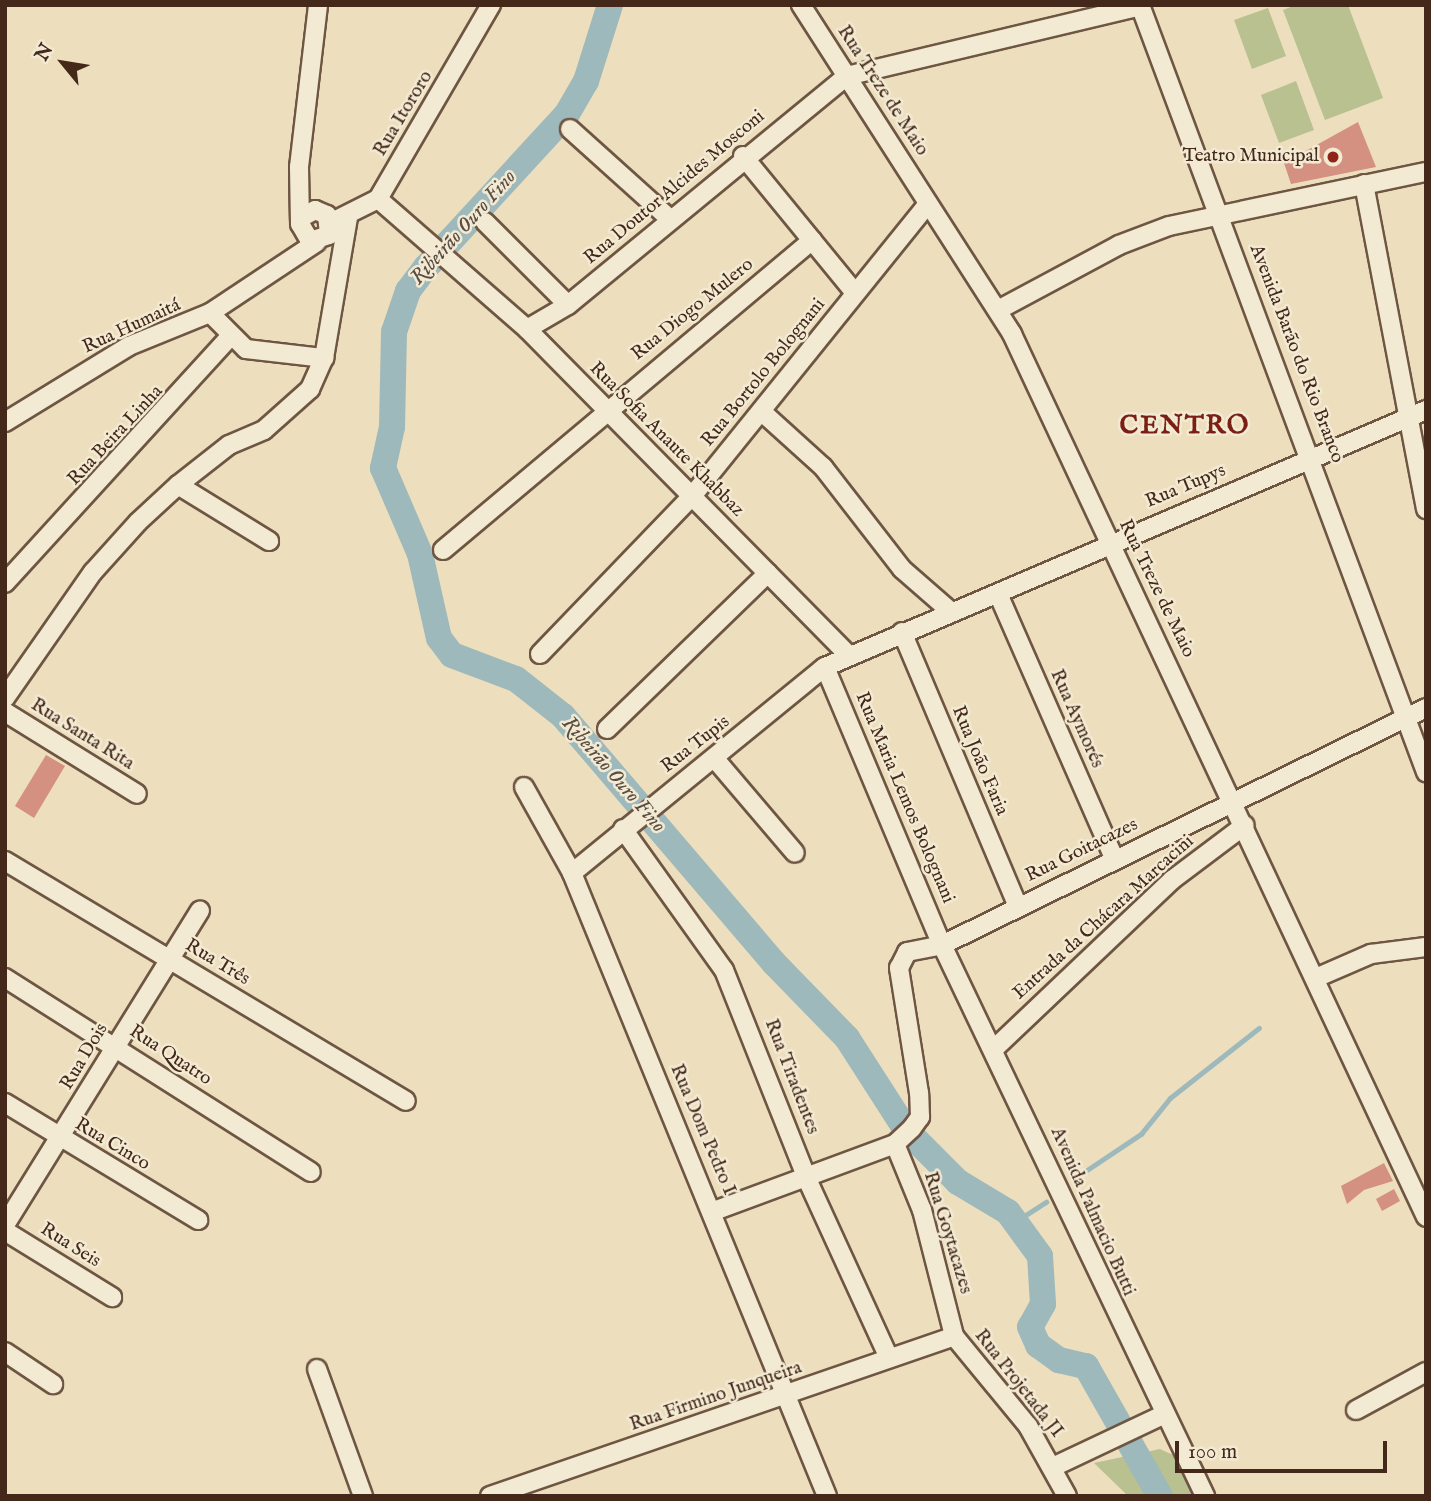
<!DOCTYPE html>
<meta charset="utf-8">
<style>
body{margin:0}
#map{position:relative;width:1431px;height:1501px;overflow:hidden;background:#eddebd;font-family:"IM FELL English",serif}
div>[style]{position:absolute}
.green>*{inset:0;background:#b9c190}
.stream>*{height:4.5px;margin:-2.25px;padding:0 2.25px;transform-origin:2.25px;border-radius:2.25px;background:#9db9bb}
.river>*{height:26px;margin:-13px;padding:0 13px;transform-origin:13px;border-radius:13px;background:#9db9bb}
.building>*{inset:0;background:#d49081}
.roads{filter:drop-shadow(2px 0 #6e5643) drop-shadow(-2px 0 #6e5643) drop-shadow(0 2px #6e5643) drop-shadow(0 -2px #6e5643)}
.minor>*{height:18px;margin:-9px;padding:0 9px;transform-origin:9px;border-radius:9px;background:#f3ead4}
.dots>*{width:19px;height:19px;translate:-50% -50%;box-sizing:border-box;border:4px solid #f3ead4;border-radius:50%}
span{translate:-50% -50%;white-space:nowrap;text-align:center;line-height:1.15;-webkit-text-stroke:5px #f3ead4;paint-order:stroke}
.street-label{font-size:19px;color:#44291a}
.poi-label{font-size:19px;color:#44291a}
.right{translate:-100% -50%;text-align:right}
.water-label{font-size:21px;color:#5a4d42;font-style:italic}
.district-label{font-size:26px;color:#7a1f14;font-weight:700;letter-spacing:2px}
.frame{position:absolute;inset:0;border:7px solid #44291a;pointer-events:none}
.north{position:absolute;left:28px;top:28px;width:70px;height:70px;-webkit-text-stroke:5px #f3ead4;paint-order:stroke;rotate:300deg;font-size:19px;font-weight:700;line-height:28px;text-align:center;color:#44291a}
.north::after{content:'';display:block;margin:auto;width:24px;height:32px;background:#44291a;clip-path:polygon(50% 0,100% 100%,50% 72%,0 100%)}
.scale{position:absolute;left:1175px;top:1441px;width:212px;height:32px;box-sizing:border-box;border:4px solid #44291a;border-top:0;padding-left:9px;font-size:21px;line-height:24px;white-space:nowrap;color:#44291a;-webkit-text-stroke:5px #f3ead4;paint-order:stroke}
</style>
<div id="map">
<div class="green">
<i style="clip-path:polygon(1296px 5px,1348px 5px,1383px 98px,1325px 120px,1283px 10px)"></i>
<i style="clip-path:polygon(1268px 8px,1286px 56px,1252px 69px,1234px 20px)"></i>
<i style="clip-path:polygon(1296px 81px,1314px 130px,1279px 143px,1261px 95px)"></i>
<i style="clip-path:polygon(1160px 1449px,1173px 1455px,1196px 1496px,1128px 1496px,1094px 1463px)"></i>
</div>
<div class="stream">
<i style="left:1084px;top:1172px;width:69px;rotate:-33.7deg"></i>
<i style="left:1141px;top:1134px;width:46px;rotate:-51.1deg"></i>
<i style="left:1170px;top:1098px;width:113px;rotate:-38.2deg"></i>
<i style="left:1015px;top:1222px;width:37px;rotate:-33deg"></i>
</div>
<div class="river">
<i style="left:610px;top:5px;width:80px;rotate:107.5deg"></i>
<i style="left:586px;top:81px;width:39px;rotate:120deg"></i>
<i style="left:566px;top:115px;width:207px;rotate:132.6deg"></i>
<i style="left:426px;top:267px;width:30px;rotate:127deg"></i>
<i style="left:408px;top:291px;width:43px;rotate:108.9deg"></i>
<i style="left:394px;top:332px;width:95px;rotate:91.2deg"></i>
<i style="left:392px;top:427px;width:42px;rotate:102.4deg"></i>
<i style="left:383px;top:468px;width:94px;rotate:66.7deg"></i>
<i style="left:420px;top:554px;width:86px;rotate:77.3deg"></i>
<i style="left:439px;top:638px;width:21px;rotate:53deg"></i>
<i style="left:452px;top:655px;width:68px;rotate:20.6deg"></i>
<i style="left:516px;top:679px;width:60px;rotate:38.2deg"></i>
<i style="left:563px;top:716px;width:325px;rotate:49.5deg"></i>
<i style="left:774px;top:963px;width:105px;rotate:45.8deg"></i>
<i style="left:847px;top:1038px;width:109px;rotate:57.3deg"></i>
<i style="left:906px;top:1130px;width:74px;rotate:45deg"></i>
<i style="left:958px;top:1182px;width:58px;rotate:31deg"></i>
<i style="left:1008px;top:1212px;width:54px;rotate:54deg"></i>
<i style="left:1040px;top:1256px;width:48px;rotate:86.4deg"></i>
<i style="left:1043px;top:1304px;width:26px;rotate:119deg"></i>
<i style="left:1030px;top:1327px;width:20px;rotate:66deg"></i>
<i style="left:1038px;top:1345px;width:26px;rotate:36deg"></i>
<i style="left:1059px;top:1360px;width:28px;rotate:13deg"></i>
<i style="left:1086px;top:1366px;width:150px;rotate:60.4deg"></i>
</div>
<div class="building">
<i style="clip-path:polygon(1358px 122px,1376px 167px,1291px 184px,1284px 163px)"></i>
<i style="clip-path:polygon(46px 755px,65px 766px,34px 818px,15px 806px)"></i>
<i style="clip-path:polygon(1384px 1163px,1393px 1181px,1364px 1190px,1347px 1204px,1341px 1186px)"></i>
<i style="clip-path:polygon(1394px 1189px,1400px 1201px,1382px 1211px,1376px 1199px)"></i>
</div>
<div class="roads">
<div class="minor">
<i style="left:801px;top:5px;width:391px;rotate:57.3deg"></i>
<i style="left:1012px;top:334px;width:975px;rotate:64.88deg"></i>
<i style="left:1140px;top:5px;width:819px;rotate:69.55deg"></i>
<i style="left:570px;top:129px;width:133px;rotate:42deg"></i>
<i style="left:743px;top:156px;width:177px;rotate:50.7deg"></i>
<i style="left:1364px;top:184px;width:331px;rotate:79.2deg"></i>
<i style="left:378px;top:199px;width:198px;rotate:41.1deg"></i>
<i style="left:527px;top:329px;width:458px;rotate:45.4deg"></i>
<i style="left:302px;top:217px;width:15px;rotate:-28deg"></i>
<i style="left:315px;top:210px;width:13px;rotate:23deg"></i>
<i style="left:327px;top:215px;width:20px;rotate:84deg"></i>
<i style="left:329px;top:235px;width:20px;rotate:162deg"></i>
<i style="left:310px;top:241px;width:20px;rotate:-120deg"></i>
<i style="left:300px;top:224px;width:57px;rotate:-91deg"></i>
<i style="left:299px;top:167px;width:163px;rotate:-83.3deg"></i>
<i style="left:338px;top:219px;width:45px;rotate:-26.6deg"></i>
<i style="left:378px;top:199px;width:225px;rotate:-59.8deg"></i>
<i style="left:485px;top:222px;width:117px;rotate:45deg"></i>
<i style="left:998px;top:310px;width:137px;rotate:-28.2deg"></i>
<i style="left:1119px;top:245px;width:53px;rotate:-20.8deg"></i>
<i style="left:1169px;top:226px;width:263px;rotate:-11.9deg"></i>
<i style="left:210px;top:313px;width:51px;rotate:45deg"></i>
<i style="left:246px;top:349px;width:79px;rotate:6.6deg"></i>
<i style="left:527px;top:329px;width:48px;rotate:-30.3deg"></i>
<i style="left:568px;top:305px;width:361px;rotate:-39.4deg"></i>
<i style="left:847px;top:76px;width:301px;rotate:-13.4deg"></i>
<i style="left:761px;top:411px;width:84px;rotate:42.1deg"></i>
<i style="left:823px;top:467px;width:129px;rotate:52.2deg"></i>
<i style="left:902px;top:569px;width:62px;rotate:41.1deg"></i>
<i style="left:5px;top:422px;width:145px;rotate:-31.5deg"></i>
<i style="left:129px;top:346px;width:87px;rotate:-22.2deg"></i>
<i style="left:210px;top:313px;width:128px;rotate:-33.6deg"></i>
<i style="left:178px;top:485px;width:107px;rotate:31.6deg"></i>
<i style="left:443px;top:550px;width:482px;rotate:-40deg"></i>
<i style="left:5px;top:583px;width:333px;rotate:-47.6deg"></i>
<i style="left:999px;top:596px;width:286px;rotate:66.3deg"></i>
<i style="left:902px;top:632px;width:298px;rotate:67.1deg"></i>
<i style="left:540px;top:654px;width:221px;rotate:-46.1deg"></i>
<i style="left:693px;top:495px;width:374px;rotate:-51.1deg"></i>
<i style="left:825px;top:667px;width:302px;rotate:67.2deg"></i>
<i style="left:942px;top:945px;width:611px;rotate:64.48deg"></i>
<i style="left:5px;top:698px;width:154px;rotate:-55.1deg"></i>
<i style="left:93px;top:572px;width:67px;rotate:-48deg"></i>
<i style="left:138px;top:522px;width:54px;rotate:-42.8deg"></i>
<i style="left:178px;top:485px;width:65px;rotate:-38.1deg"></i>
<i style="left:229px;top:445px;width:38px;rotate:-23deg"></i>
<i style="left:264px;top:430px;width:62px;rotate:-41.7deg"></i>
<i style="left:310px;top:389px;width:34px;rotate:-66deg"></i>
<i style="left:324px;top:358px;width:143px;rotate:-80.3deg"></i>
<i style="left:5px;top:712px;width:155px;rotate:31.8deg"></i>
<i style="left:607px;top:729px;width:224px;rotate:-44.1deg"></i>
<i style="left:715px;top:759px;width:123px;rotate:49.6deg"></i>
<i style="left:524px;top:787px;width:98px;rotate:60.8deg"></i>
<i style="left:572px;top:873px;width:673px;rotate:67.74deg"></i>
<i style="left:623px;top:829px;width:173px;rotate:54.4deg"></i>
<i style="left:724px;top:970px;width:225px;rotate:68.3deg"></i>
<i style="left:807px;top:1179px;width:197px;rotate:65.4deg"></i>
<i style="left:5px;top:861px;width:467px;rotate:30.9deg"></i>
<i style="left:572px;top:873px;width:326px;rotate:-39.2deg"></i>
<i style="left:825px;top:667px;width:654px;rotate:-23.15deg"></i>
<i style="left:1318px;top:977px;width:58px;rotate:-23.5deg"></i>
<i style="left:1371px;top:954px;width:55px;rotate:-7.3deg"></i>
<i style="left:5px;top:978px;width:362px;rotate:32.4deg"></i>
<i style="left:995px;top:1048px;width:244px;rotate:-43.5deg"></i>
<i style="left:1172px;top:880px;width:91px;rotate:-37deg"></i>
<i style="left:5px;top:1103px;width:226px;rotate:31.2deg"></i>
<i style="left:895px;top:1144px;width:71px;rotate:67.8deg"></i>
<i style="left:922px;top:1210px;width:130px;rotate:75.7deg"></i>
<i style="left:714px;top:1211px;width:193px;rotate:-20.3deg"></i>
<i style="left:895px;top:1144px;width:23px;rotate:-43deg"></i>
<i style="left:912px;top:1128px;width:14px;rotate:-54deg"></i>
<i style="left:920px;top:1117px;width:24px;rotate:-92deg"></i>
<i style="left:919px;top:1093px;width:127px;rotate:-99.1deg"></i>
<i style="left:899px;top:968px;width:18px;rotate:-63deg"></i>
<i style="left:907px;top:952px;width:36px;rotate:-11deg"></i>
<i style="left:942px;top:945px;width:539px;rotate:-26.09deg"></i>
<i style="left:5px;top:1225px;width:370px;rotate:-58.2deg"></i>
<i style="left:5px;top:1231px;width:126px;rotate:31.7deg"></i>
<i style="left:954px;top:1336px;width:117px;rotate:50.6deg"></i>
<i style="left:1028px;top:1426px;width:80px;rotate:60.9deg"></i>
<i style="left:5px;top:1352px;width:58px;rotate:33.7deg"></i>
<i style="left:317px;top:1369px;width:135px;rotate:70.1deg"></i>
<i style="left:1356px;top:1410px;width:80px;rotate:-28.5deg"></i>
<i style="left:1055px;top:1466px;width:122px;rotate:-25.3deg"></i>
<i style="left:490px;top:1496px;width:491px;rotate:-19deg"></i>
</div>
</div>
<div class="dots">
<i style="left:1333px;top:157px;background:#8f2418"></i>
</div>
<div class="street-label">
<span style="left:882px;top:91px;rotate:57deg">Rua Treze de Maio</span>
<span style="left:404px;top:114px;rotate:-59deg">Rua Itororo</span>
<span style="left:675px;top:188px;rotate:-40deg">Rua Doutor Alcides Mosconi</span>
<span style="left:693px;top:310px;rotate:-39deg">Rua Diogo Mulero</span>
<span style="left:132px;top:327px;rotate:-25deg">Rua Humaitá</span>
<span style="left:1296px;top:354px;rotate:69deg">Avenida Barão do Rio Branco</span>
<span style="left:764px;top:373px;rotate:-51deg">Rua Bortolo Bolognani</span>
<span style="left:116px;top:436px;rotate:-47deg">Rua Beira Linha</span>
<span style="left:666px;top:440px;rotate:45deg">Rua Sofia Anaute Khabbaz</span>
<span style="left:1186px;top:487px;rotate:-23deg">Rua Tupys</span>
<span style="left:1156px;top:589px;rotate:64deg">Rua Treze de Maio</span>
<span style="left:1076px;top:719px;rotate:66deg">Rua Aymorés</span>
<span style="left:82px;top:735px;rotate:32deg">Rua Santa Rita</span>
<span style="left:696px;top:745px;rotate:-38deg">Rua Tupis</span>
<span style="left:979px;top:761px;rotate:67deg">Rua João Faria</span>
<span style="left:904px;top:798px;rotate:67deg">Rua Maria Lemos Bolognani</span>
<span style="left:1082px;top:851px;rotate:-26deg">Rua Goitacazes</span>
<span style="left:1104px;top:918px;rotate:-42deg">Entrada da Chácara Marcacini</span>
<span style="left:217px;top:963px;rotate:31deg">Rua Três</span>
<span style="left:170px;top:1056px;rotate:33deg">Rua Quatro</span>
<span style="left:85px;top:1057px;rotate:-59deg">Rua Dois</span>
<span style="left:791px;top:1077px;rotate:69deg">Rua Tiradentes</span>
<span style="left:702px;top:1130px;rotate:67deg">Rua Dom Pedro I</span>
<span style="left:112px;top:1145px;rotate:31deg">Rua Cinco</span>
<span style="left:1092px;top:1212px;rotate:66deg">Avenida Palmacio Butti</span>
<span style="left:947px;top:1233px;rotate:73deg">Rua Goytacazes</span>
<span style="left:70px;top:1246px;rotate:32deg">Rua Seis</span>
<span style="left:1018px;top:1384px;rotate:52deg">Rua Projetada JI</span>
<span style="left:716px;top:1397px;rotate:-19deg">Rua Firmino Junqueira</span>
</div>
<div class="poi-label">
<span class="right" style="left:1319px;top:157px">Teatro Municipal</span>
</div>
<div class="water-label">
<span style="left:464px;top:228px;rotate:-48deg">Ribeirão Ouro Fino</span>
<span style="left:613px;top:775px;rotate:49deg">Ribeirão Ouro Fino</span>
</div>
<div class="district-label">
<span style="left:1185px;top:426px">CENTRO</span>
</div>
<div class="frame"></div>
<div class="north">N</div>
<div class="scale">100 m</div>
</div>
